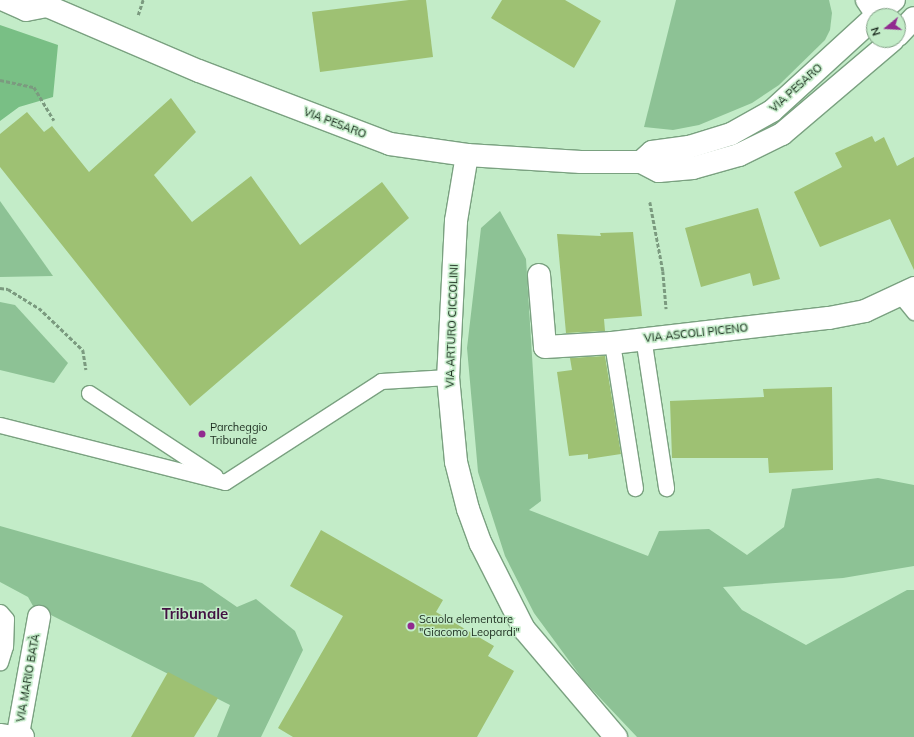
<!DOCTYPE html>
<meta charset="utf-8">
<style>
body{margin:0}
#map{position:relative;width:914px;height:737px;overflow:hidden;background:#c3ecc8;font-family:Mulish,sans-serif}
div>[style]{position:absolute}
.green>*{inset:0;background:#8dc295}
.forest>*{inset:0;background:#79bf85}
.building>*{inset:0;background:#9ec173}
.path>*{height:2.5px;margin-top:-1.25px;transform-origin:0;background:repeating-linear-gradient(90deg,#7b9a7f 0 4px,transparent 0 6px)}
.roads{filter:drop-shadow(1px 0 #7aa180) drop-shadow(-1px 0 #7aa180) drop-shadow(0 1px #7aa180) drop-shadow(0 -1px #7aa180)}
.lane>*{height:15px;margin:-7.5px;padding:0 7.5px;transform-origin:7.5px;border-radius:7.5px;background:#fff}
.street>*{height:22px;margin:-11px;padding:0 11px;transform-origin:11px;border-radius:11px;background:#fff}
.secondary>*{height:22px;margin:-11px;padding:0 11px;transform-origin:11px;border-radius:11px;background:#fff}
.dots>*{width:11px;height:11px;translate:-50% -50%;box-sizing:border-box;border:2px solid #c3ecc8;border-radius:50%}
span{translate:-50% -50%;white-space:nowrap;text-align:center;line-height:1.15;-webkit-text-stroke:3px #c3ecc8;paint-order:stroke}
.street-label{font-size:11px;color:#1b2b1e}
.poi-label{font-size:11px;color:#1b2b1e}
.left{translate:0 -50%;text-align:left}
.district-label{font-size:15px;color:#431242;font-weight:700}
.north{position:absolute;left:866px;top:8px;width:40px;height:40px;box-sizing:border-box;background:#c3ecc8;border:1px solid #809f84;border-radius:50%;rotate:252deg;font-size:11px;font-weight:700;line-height:16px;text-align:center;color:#1b2b1e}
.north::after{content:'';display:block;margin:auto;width:14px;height:18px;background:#912a8f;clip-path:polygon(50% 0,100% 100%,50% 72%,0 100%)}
</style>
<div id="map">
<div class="green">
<i style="clip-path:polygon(676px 0,829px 0,832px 13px,830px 30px,825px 40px,779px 85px,752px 103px,699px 125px,673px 130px,644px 127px)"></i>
<i style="clip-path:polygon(0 201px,53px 276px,0 277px)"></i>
<i style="clip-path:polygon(500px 211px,526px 259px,541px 501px,529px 510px,648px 556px,659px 531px,709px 529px,747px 555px,784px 527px,792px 489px,878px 478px,914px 485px,914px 566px,843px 578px,723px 587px,742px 610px,806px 645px,907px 590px,914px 590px,914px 737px,637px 737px,584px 681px,534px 613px,505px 556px,478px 472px,467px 348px,481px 228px)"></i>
<i style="clip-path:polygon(0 302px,15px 305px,68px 363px,54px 383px,0 370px)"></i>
<i style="clip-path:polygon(0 526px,202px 583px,237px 607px,256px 599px,295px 631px,303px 650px,261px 737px,217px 737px,230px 705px,33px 606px,28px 597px,0 582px)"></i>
</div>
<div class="forest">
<i style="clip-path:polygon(0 25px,58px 45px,53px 97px,19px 107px,0 121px)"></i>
</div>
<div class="building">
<i style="clip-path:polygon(409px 0,426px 0,433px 57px,320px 72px,312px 12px)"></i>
<i style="clip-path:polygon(502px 0,565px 0,601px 21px,574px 68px,491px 18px)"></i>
<i style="clip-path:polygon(171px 98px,196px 132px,154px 175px,192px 222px,251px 176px,300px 245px,382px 182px,409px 218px,190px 406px,0 167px,0 134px,27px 112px,44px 132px,52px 126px,89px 172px)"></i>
<i style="clip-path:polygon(872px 136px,875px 142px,884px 137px,897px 166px,914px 157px,914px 270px,890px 219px,820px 247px,794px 192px,842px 167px,835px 153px)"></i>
<i style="clip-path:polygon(758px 208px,780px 279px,753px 286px,750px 273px,701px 287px,685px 228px)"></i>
<i style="clip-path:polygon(633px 232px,642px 316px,604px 319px,605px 331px,566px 333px,557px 234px,601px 236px,600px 233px)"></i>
<i style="clip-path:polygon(605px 356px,621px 454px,588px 459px,588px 454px,569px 456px,557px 372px,572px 370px,570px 358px)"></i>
<i style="clip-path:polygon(832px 387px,833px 470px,769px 473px,768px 458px,672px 458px,670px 401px,764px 397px,763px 389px)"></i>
<i style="clip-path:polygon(321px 530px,443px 600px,436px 612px,494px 646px,488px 656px,514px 671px,477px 737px,293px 737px,278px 728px,343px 616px,290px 586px)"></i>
<i style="clip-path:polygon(168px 672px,218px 698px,194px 737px,131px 737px)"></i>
</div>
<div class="path">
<i style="left:138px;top:15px;width:16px;rotate:-72deg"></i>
<i style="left:0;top:80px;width:35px;rotate:12deg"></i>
<i style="left:34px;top:87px;width:39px;rotate:59deg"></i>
<i style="left:650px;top:202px;width:70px;rotate:79.3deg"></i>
<i style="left:663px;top:271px;width:38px;rotate:85deg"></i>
<i style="left:0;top:288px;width:8px;rotate:7deg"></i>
<i style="left:8px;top:289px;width:36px;rotate:32deg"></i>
<i style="left:39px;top:308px;width:61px;rotate:43.7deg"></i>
<i style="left:83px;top:350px;width:20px;rotate:81deg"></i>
</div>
<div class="roads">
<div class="lane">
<i style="left:901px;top:296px;width:21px;rotate:51deg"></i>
<i style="left:643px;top:337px;width:153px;rotate:81.3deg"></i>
<i style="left:612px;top:343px;width:147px;rotate:81deg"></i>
<i style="left:89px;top:393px;width:151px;rotate:33.4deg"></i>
<i style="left:0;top:425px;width:232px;rotate:14.2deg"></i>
<i style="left:225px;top:482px;width:186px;rotate:-32.9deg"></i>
<i style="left:381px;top:381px;width:67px;rotate:-3.4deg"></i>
<i style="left:0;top:612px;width:9px;rotate:49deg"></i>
<i style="left:6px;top:619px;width:27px;rotate:92deg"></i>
<i style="left:5px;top:646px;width:17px;rotate:107deg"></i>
<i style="left:0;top:731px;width:18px;rotate:9deg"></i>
</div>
<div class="street">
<i style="left:867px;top:0;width:18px;rotate:56deg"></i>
<i style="left:467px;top:155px;width:67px;rotate:99.5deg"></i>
<i style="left:456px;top:221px;width:156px;rotate:92.9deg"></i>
<i style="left:448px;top:377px;width:85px;rotate:84.6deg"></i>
<i style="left:456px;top:462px;width:49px;rotate:75.7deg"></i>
<i style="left:468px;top:509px;width:37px;rotate:70deg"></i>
<i style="left:481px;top:544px;width:95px;rotate:63.2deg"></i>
<i style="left:524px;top:629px;width:142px;rotate:49.6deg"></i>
<i style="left:539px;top:275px;width:72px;rotate:85.2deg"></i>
<i style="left:545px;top:347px;width:67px;rotate:-3.4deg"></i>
<i style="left:612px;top:343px;width:218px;rotate:-6.6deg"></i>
<i style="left:829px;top:318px;width:37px;rotate:-11deg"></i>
<i style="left:865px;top:311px;width:54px;rotate:-25.1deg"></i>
<i style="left:23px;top:737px;width:6px;rotate:-149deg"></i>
<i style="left:18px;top:734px;width:119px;rotate:-79.8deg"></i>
</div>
<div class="secondary">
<i style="left:4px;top:0;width:24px;rotate:24deg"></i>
<i style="left:26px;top:10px;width:21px;rotate:-11deg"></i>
<i style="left:42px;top:0;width:8px;rotate:50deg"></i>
<i style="left:47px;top:6px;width:165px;rotate:23.2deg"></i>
<i style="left:199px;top:71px;width:204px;rotate:20.9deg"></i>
<i style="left:390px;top:144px;width:78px;rotate:8.1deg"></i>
<i style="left:467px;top:155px;width:114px;rotate:3.5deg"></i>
<i style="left:581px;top:162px;width:60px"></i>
<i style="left:641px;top:162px;width:20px;rotate:27deg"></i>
<i style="left:659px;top:171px;width:34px;rotate:-5deg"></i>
<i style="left:693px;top:168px;width:48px;rotate:-15.8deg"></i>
<i style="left:739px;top:155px;width:48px;rotate:-26deg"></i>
<i style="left:782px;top:134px;width:145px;rotate:-40.3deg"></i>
<i style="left:876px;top:16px;width:24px;rotate:-42deg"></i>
<i style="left:898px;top:35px;width:23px;rotate:-47deg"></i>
<i style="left:641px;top:162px;width:15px;rotate:-42deg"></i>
<i style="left:652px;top:152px;width:37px;rotate:-8deg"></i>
<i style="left:689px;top:147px;width:44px;rotate:-17.2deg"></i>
<i style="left:731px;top:134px;width:47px;rotate:-29.3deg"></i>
<i style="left:772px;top:111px;width:138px;rotate:-42.4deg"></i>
</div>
</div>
<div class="dots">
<i style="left:202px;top:434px;background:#912a8f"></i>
<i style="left:411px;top:626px;background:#912a8f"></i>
</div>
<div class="street-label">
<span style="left:796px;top:88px;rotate:-42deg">VIA PESARO</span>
<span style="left:335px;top:123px;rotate:21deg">VIA PESARO</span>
<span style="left:452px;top:326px;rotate:-88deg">VIA ARTURO CICCOLINI</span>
<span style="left:696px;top:333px;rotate:-6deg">VIA ASCOLI PICENO</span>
<span style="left:28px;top:678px;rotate:-80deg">VIA MARIO BATÀ</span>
</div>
<div class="poi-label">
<span class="left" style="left:210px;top:434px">Parcheggio<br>Tribunale</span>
<span class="left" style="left:419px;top:626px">Scuola elementare<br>"Giacomo Leopardi"</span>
</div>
<div class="district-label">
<span style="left:195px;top:614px">Tribunale</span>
</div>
<div class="north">N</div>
</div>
